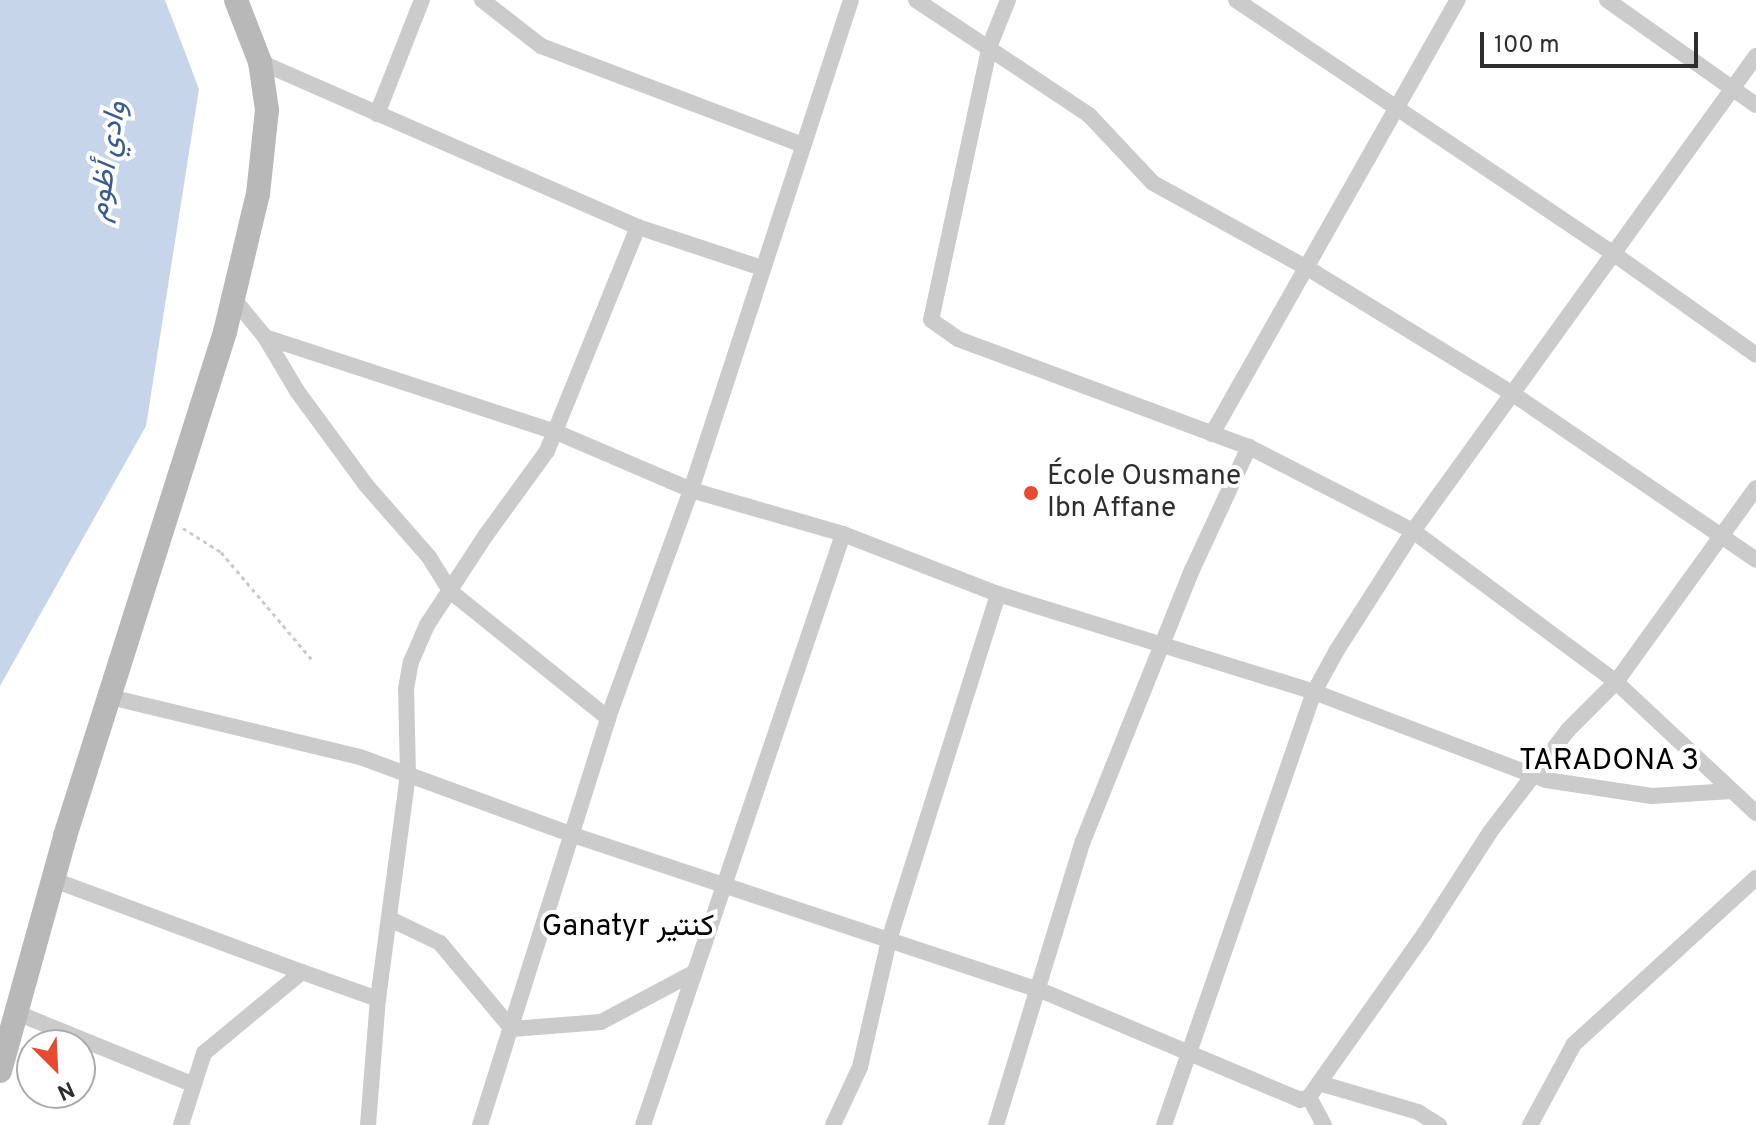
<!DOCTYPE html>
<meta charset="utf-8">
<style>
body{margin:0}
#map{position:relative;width:1756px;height:1125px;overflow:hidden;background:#fff;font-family:Overpass,Vazirmatn,sans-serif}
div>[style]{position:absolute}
.water>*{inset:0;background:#c7d5eb}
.path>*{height:3px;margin-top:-1.5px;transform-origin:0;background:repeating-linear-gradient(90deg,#cbcbcb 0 4px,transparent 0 8px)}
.street>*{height:16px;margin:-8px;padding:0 8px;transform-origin:8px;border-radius:8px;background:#cbcbcb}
.secondary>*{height:24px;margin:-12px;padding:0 12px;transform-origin:12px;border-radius:12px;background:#b8b8b8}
.dots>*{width:22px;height:22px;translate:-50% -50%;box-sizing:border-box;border:4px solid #fff;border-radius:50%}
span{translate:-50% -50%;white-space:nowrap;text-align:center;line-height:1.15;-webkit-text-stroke:8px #fff;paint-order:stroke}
.poi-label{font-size:28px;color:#2e2e2e}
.left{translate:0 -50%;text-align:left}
.water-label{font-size:30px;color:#3b5c90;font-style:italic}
.neighbourhood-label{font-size:30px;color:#000}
.north{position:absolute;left:16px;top:1029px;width:80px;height:80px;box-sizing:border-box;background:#fff;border:2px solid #ababab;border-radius:50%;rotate:156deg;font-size:22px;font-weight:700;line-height:32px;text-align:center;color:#2e2e2e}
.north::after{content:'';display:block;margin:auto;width:28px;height:36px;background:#e64b2f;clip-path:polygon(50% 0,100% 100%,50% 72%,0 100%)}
.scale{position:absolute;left:1480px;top:32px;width:218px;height:36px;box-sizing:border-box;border:4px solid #2e2e2e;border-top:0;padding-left:10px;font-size:24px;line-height:28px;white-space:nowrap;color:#2e2e2e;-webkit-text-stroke:6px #fff;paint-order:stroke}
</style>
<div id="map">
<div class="water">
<i style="clip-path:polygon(0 0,165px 0,199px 89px,146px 426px,0 686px)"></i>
</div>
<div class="path">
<i style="left:183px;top:528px;width:45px;rotate:32.3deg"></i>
<i style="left:221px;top:552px;width:143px;rotate:49.8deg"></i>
</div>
<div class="street">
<i style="left:482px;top:0;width:75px;rotate:37.9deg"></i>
<i style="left:541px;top:46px;width:280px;rotate:20.7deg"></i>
<i style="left:916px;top:0;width:208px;rotate:33.6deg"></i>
<i style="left:1089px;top:115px;width:93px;rotate:46.7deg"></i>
<i style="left:1153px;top:183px;width:178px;rotate:28.9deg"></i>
<i style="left:1309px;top:269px;width:239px;rotate:31.5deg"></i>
<i style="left:1513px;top:394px;width:294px;rotate:34.3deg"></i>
<i style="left:1008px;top:0;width:48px;rotate:111.8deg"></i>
<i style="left:990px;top:45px;width:281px;rotate:102.1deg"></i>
<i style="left:931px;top:320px;width:33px;rotate:35deg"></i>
<i style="left:958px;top:339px;width:310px;rotate:20.4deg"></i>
<i style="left:1249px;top:447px;width:184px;rotate:27.1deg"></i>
<i style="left:1413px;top:531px;width:253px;rotate:36.6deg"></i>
<i style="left:1616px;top:682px;width:192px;rotate:43.1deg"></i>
<i style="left:1236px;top:0;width:455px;rotate:33.9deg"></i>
<i style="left:1614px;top:254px;width:174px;rotate:35.4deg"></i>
<i style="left:1607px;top:0;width:182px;rotate:35.2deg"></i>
<i style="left:260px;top:62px;width:412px;rotate:23.6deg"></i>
<i style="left:638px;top:227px;width:131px;rotate:18.3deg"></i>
<i style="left:377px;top:114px;width:123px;rotate:-68.5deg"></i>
<i style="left:233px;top:298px;width:50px;rotate:50.6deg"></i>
<i style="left:265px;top:337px;width:63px;rotate:59.3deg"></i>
<i style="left:297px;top:391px;width:117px;rotate:53.7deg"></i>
<i style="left:366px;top:485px;width:96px;rotate:48.8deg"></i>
<i style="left:429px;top:557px;width:40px;rotate:58deg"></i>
<i style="left:450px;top:591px;width:203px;rotate:38.8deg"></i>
<i style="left:265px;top:337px;width:306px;rotate:18.1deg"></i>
<i style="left:556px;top:432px;width:147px;rotate:23.2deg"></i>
<i style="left:691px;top:490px;width:158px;rotate:16.1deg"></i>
<i style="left:843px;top:534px;width:166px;rotate:21.2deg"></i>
<i style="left:998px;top:594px;width:331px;rotate:17.2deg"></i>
<i style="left:1314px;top:692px;width:248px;rotate:20.8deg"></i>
<i style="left:1546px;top:780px;width:107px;rotate:8.6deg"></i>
<i style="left:1652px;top:796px;width:80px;rotate:-3.6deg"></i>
<i style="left:1212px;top:434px;width:499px;rotate:-60.5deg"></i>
<i style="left:110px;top:697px;width:257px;rotate:13.5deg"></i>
<i style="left:360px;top:757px;width:224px;rotate:20.1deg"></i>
<i style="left:570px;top:834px;width:495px;rotate:18.4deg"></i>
<i style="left:1040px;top:990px;width:282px;rotate:22.9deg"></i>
<i style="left:1300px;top:1100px;width:9px;rotate:-18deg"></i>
<i style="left:1309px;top:1097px;width:201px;rotate:-54.7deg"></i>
<i style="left:1425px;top:933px;width:120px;rotate:-57.2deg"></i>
<i style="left:1490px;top:832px;width:128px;rotate:-52.6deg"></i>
<i style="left:1568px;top:730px;width:68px;rotate:-45deg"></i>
<i style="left:1616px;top:682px;width:239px;rotate:-54.2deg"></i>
<i style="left:54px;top:880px;width:265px;rotate:20.4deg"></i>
<i style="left:392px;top:920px;width:53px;rotate:25.6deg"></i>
<i style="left:440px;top:943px;width:112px;rotate:50.1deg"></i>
<i style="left:512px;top:1029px;width:89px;rotate:-4.5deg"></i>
<i style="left:601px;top:1022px;width:106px;rotate:-28deg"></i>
<i style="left:17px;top:1013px;width:189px;rotate:22.1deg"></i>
<i style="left:1319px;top:1083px;width:103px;rotate:16.3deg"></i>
<i style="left:1418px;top:1112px;width:25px;rotate:32deg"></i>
<i style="left:1309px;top:1097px;width:32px;rotate:62deg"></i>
<i style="left:181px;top:1125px;width:76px;rotate:-72.3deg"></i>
<i style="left:204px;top:1053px;width:127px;rotate:-39.6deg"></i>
<i style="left:302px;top:972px;width:81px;rotate:19.6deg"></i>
<i style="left:368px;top:1125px;width:126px;rotate:-85.5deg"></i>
<i style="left:378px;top:999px;width:226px;rotate:-82.4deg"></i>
<i style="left:408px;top:775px;width:86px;rotate:-91.3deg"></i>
<i style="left:406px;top:689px;width:27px;rotate:-80deg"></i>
<i style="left:411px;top:662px;width:40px;rotate:-66.6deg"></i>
<i style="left:427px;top:625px;width:108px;rotate:-56.8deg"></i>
<i style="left:486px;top:535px;width:104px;rotate:-54deg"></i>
<i style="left:547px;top:451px;width:242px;rotate:-67.9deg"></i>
<i style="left:480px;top:1125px;width:427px;rotate:-72.5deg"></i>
<i style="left:608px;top:718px;width:243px;rotate:-70deg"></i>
<i style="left:691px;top:490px;width:515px;rotate:-71.92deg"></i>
<i style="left:643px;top:1125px;width:624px;rotate:-71.3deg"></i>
<i style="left:833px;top:1125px;width:64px;rotate:-65deg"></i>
<i style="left:860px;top:1067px;width:130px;rotate:-77.1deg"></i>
<i style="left:889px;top:940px;width:363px;rotate:-72.5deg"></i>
<i style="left:996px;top:1125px;width:297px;rotate:-73deg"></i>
<i style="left:1083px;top:841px;width:292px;rotate:-68.1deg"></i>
<i style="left:1192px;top:570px;width:136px;rotate:-65.1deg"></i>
<i style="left:1164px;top:1125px;width:458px;rotate:-70.9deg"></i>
<i style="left:1314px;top:692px;width:48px;rotate:-61.3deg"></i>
<i style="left:1337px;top:650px;width:141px;rotate:-57.4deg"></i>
<i style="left:1413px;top:531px;width:586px;rotate:-54.17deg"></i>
<i style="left:1530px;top:1125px;width:92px;rotate:-61.5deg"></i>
<i style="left:1574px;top:1044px;width:246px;rotate:-42.4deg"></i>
</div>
<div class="secondary">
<i style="left:0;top:1071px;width:244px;rotate:-74.5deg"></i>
<i style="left:65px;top:836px;width:529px;rotate:-72.39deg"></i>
<i style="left:225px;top:332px;width:142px;rotate:-76.6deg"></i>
<i style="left:258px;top:194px;width:84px;rotate:-83.9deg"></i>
<i style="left:267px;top:110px;width:49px;rotate:-98.3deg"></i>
<i style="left:260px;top:62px;width:66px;rotate:-111.2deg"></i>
</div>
<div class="dots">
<i style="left:1031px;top:493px;background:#e64b2f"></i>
</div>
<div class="poi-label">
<span class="left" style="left:1047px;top:493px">École Ousmane<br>Ibn Affane</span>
</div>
<div class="water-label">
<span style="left:109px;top:161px;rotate:-81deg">وادي أظوم</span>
</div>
<div class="neighbourhood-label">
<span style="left:1609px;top:762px">TARADONA 3</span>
<span style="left:628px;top:928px">Ganatyr كنتير</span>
</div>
<div class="north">N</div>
<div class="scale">100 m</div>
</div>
